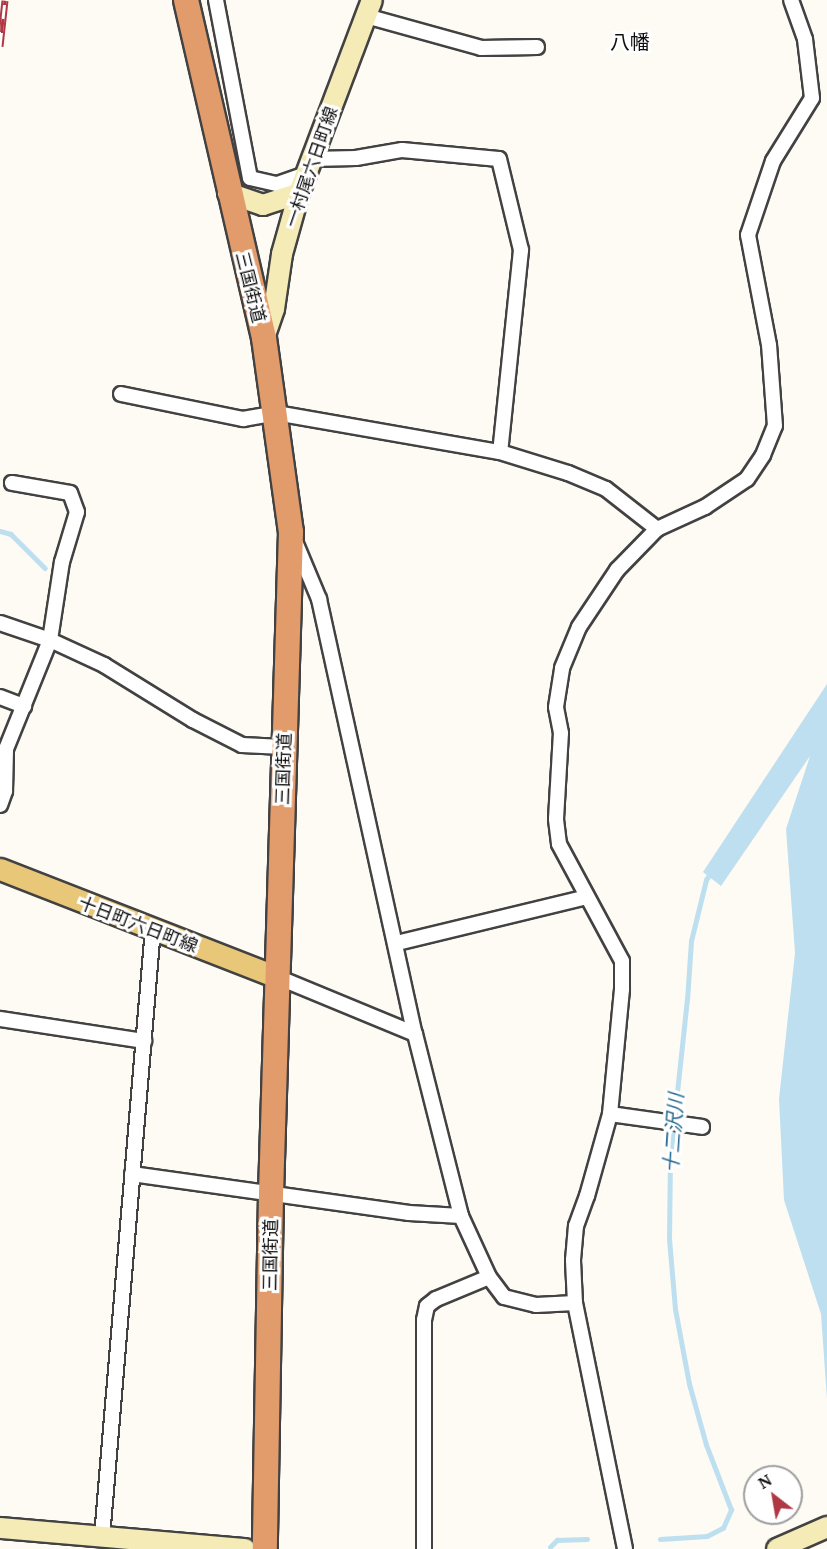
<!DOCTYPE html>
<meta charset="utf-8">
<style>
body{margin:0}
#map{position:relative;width:827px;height:1549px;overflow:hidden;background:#fdfbf3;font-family:"PT Serif","Noto Sans JP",serif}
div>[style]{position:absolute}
.water>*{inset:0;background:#bedfef}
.stream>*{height:4.5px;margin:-2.25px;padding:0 2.25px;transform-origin:2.25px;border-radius:2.25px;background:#bedfef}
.roads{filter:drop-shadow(2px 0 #424242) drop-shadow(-2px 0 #424242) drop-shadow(0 2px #424242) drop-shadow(0 -2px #424242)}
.street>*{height:14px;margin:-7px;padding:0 7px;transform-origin:7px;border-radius:7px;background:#fff}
.secondary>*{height:20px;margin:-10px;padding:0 10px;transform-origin:10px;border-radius:10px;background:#f5ebb6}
.primary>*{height:21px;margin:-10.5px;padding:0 10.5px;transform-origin:10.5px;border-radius:10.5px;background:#e8c779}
.highway>*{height:24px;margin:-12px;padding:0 12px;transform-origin:12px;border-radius:12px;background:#e29c6c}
.rail>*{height:7px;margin-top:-3.5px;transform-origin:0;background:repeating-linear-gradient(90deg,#fff 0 14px,#af3844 0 28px);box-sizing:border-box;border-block:2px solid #af3844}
span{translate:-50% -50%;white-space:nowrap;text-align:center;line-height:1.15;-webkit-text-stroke:6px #fff;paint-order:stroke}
.street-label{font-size:18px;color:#0f0f0f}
.neighbourhood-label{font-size:20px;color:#0f0f0f}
.water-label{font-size:20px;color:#276992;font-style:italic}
.north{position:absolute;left:743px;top:1465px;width:60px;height:60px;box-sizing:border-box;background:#fff;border:2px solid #9f9f9f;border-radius:50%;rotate:329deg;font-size:16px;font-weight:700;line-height:24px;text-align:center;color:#0f0f0f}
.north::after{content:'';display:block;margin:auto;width:21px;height:27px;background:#af3844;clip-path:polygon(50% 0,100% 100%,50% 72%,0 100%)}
</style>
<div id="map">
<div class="water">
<i style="clip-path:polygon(827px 684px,827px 1399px,821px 1314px,784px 1200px,779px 1099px,795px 953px,786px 829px,810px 756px,721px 886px,703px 872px)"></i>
</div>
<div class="stream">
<i style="left:0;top:531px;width:11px;rotate:15deg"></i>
<i style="left:11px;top:534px;width:48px;rotate:45deg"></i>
<i style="left:660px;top:1539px;width:47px;rotate:-3.7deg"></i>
<i style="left:707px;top:1536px;width:18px;rotate:-27deg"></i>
<i style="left:723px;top:1528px;width:20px;rotate:-66deg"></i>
<i style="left:731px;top:1510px;width:70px;rotate:-111deg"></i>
<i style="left:706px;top:1445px;width:63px;rotate:-105.6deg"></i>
<i style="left:689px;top:1384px;width:76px;rotate:-100.6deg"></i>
<i style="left:675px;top:1309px;width:70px;rotate:-94.9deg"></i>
<i style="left:669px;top:1239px;width:81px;rotate:-89.3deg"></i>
<i style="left:670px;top:1158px;width:159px;rotate:-83.9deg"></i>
<i style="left:687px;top:1000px;width:59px;rotate:-86.1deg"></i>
<i style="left:691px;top:941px;width:63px;rotate:-76.2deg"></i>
<i style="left:706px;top:880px;width:9px;rotate:-58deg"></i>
<i style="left:550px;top:1547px;width:10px;rotate:-45deg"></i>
<i style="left:557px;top:1540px;width:30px;rotate:-2deg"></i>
</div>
<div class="roads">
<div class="street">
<i style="left:216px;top:0;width:181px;rotate:79.2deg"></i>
<i style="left:250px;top:178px;width:28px;rotate:13deg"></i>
<i style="left:277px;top:184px;width:31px;rotate:-19deg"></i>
<i style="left:366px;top:16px;width:119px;rotate:15.5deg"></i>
<i style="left:481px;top:48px;width:56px;rotate:-1deg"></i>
<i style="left:311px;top:159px;width:45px;rotate:-1.3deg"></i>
<i style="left:356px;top:158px;width:47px;rotate:-9.9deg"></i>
<i style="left:402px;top:150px;width:97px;rotate:5.3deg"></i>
<i style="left:499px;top:159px;width:94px;rotate:76.4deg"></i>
<i style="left:521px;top:250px;width:203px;rotate:95.9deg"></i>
<i style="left:121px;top:394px;width:125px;rotate:11.6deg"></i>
<i style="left:243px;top:419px;width:34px;rotate:-10deg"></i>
<i style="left:276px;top:413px;width:227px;rotate:9.9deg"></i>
<i style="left:500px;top:452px;width:71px;rotate:17.2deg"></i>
<i style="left:568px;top:473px;width:41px;rotate:22.8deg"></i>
<i style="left:606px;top:489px;width:65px;rotate:38.1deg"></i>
<i style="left:296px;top:544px;width:60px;rotate:67.3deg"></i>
<i style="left:319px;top:599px;width:445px;rotate:77.6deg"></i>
<i style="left:415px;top:1034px;width:188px;rotate:75.8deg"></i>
<i style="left:461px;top:1216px;width:67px;rotate:65.3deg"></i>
<i style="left:489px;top:1277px;width:25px;rotate:53deg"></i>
<i style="left:504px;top:1297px;width:33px;rotate:14deg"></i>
<i style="left:536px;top:1305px;width:39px;rotate:-3deg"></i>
<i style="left:575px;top:1303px;width:251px;rotate:78.5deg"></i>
<i style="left:0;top:623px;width:53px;rotate:18.8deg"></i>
<i style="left:50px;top:640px;width:60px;rotate:24.8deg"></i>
<i style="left:104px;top:665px;width:105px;rotate:31.7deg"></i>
<i style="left:193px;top:720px;width:55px;rotate:27deg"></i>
<i style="left:242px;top:745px;width:41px;rotate:2.8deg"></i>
<i style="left:0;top:697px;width:26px;rotate:21deg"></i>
<i style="left:0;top:805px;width:15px;rotate:-70deg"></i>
<i style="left:5px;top:791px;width:42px;rotate:-88.6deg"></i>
<i style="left:6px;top:749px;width:118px;rotate:-68deg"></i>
<i style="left:50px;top:640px;width:79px;rotate:-81.3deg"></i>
<i style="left:62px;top:562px;width:52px;rotate:-73.3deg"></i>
<i style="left:77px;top:512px;width:20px;rotate:-110deg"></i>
<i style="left:70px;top:493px;width:59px;rotate:-170.2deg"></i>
<i style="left:397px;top:943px;width:195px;rotate:-13.6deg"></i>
<i style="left:277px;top:977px;width:149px;rotate:22.4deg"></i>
<i style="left:0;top:1019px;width:146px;rotate:8.7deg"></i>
<i style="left:610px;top:1114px;width:93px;rotate:8deg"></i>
<i style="left:132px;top:1174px;width:280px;rotate:8deg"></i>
<i style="left:409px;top:1213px;width:52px;rotate:3.3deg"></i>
<i style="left:575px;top:1303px;width:43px;rotate:-92.7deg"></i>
<i style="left:573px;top:1260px;width:34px;rotate:-85deg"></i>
<i style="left:576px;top:1226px;width:32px;rotate:-70deg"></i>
<i style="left:587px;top:1196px;width:85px;rotate:-74.3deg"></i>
<i style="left:610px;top:1114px;width:126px;rotate:-84.5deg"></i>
<i style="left:622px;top:989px;width:28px;rotate:-90deg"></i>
<i style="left:622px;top:961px;width:133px;rotate:-118.3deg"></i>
<i style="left:559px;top:844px;width:25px;rotate:-97deg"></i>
<i style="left:556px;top:819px;width:86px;rotate:-86.7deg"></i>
<i style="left:561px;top:733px;width:26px;rotate:-101deg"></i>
<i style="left:556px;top:707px;width:39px;rotate:-81deg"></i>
<i style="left:562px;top:668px;width:44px;rotate:-67.5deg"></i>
<i style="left:579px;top:627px;width:69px;rotate:-56.3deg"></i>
<i style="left:617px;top:570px;width:57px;rotate:-45.7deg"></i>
<i style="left:657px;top:529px;width:53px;rotate:-24.6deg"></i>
<i style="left:705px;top:507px;width:50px;rotate:-33.7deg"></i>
<i style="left:747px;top:479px;width:29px;rotate:-56deg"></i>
<i style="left:763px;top:455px;width:31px;rotate:-68deg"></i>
<i style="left:775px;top:426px;width:81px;rotate:-94.2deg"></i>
<i style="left:769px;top:345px;width:112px;rotate:-100.8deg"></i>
<i style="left:748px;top:235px;width:78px;rotate:-71.3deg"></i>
<i style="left:773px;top:161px;width:74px;rotate:-58.2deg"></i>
<i style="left:812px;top:98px;width:59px;rotate:-96.8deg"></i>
<i style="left:805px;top:39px;width:41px;rotate:-109.7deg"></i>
<i style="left:102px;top:1537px;width:611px;rotate:-85.21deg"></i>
<i style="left:424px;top:1549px;width:229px;rotate:-90deg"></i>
<i style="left:424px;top:1320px;width:14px;rotate:-78deg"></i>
<i style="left:427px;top:1306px;width:11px;rotate:-38deg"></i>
<i style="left:436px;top:1299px;width:57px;rotate:-22.5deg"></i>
</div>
<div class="secondary">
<i style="left:228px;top:193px;width:37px;rotate:19deg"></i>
<i style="left:263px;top:205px;width:38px;rotate:-18deg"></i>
<i style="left:264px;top:338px;width:31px;rotate:-71deg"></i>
<i style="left:274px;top:309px;width:56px;rotate:-81.7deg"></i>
<i style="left:282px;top:254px;width:63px;rotate:-74.4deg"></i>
<i style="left:299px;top:193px;width:206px;rotate:-69.3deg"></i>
<i style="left:0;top:1528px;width:246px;rotate:4.9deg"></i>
<i style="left:777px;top:1549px;width:55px;rotate:-23.7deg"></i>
</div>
<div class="primary">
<i style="left:0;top:869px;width:297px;rotate:21.3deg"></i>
</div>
<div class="highway">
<i style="left:186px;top:0;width:347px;rotate:77deg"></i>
<i style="left:264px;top:338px;width:196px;rotate:82.1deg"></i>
<i style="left:291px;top:532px;width:662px;rotate:91.73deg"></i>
<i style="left:271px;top:1194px;width:355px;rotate:91deg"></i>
</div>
</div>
<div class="rail">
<i style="left:0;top:46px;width:46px;rotate:-83.8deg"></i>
</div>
<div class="street-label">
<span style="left:311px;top:167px;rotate:-71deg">一村尾六日町線</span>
<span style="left:251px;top:287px;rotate:76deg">三国街道</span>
<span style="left:283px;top:769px;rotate:-88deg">三国街道</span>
<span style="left:138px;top:924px;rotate:21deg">十日町六日町線</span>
<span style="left:270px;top:1255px;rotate:-89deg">三国街道</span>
</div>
<div class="neighbourhood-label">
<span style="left:630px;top:41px">八幡</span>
</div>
<div class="water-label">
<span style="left:673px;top:1133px;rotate:-86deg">十二沢川</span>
</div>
<div class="north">N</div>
</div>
